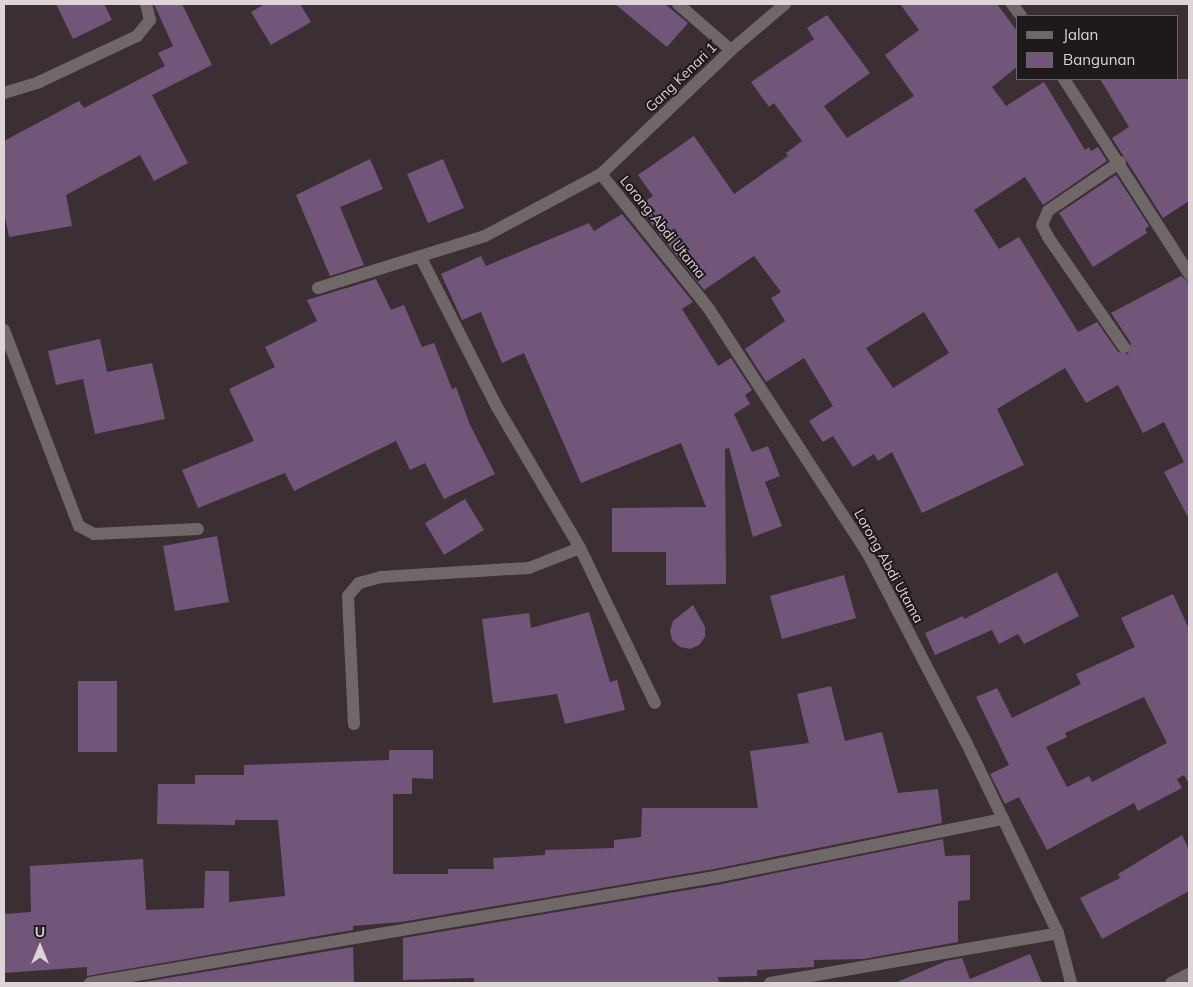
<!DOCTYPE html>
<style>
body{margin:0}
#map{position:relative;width:1193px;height:987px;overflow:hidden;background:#3b2f34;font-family:Mulish,sans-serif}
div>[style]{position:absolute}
.building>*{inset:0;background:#71567a}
.minor>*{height:12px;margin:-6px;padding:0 6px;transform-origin:6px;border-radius:6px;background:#706868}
span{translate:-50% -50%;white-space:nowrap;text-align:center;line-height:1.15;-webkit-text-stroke:4px #1e191b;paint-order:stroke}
.street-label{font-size:14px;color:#ddd5d8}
.frame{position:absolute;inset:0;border:5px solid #ddd5d8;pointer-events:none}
.legend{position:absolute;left:1016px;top:15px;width:162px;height:65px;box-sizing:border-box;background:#1e191b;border:1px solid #6a6467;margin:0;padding:6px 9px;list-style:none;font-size:15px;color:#ddd5d8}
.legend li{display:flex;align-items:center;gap:10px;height:25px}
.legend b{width:25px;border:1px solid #6a6467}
.north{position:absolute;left:15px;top:922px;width:50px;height:50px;-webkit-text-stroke:4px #1e191b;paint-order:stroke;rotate:0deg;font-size:14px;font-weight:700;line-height:20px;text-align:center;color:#ddd5d8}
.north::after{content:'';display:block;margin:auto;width:18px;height:22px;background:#ddd5d8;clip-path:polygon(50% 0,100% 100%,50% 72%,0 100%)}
</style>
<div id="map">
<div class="building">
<i style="clip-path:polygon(56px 4px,104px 4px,112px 20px,73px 39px)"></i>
<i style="clip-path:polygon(154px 4px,182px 4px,212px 65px,152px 95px,188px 163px,154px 181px,140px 155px,66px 195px,72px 226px,9px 237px,4px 212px,4px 141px,79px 101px,84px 108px,165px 66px,158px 53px,173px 46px)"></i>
<i style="clip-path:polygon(265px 4px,300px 4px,311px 22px,271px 45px,251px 12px)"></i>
<i style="clip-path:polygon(615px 4px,665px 4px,688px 23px,667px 47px)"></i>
<i style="clip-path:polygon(evenodd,900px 4px,997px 4px,1017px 31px,1017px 67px,992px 87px,1006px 106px,1044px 82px,1085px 150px,1089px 147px,1091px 151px,1098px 147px,1107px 161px,1043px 205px,1025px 177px,974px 210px,999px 249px,1019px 237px,1078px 332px,1097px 322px,1118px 352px,1128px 354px,1131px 343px,1111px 313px,1181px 276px,1189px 282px,1189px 519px,1164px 472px,1184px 462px,1164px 422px,1143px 433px,1118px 385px,1086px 403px,1065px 368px,997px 409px,1024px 465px,922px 513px,892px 452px,878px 461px,874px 454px,853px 467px,833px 436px,823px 442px,809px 421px,833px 406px,804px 358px,766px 382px,745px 349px,785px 321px,771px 298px,781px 292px,754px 256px,704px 290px,637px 206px,653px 196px,638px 175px,694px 136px,734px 194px,788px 156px,786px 153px,802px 141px,774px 103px,769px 107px,751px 82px,814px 39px,807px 28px,827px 15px,870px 73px,824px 106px,847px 138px,914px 96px,885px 55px,919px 30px,900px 4px,924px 312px,949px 353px,893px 388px,866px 348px,924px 312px)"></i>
<i style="clip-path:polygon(1100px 79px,1189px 79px,1189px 201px,1163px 218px,1112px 138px,1129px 127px)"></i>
<i style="clip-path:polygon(370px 159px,383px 189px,340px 207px,364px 265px,330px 276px,296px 195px)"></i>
<i style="clip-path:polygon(443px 159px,464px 208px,428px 223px,407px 174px)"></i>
<i style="clip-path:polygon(1116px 175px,1149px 226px,1145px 229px,1147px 233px,1093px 267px,1059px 213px)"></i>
<i style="clip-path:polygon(622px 214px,693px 302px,682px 309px,718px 366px,731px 358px,752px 390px,745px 395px,750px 404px,734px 414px,752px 452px,768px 446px,780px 476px,765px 482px,782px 526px,753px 537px,729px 448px,725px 449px,726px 584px,666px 585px,666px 552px,612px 552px,612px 508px,706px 507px,681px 443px,581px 483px,524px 353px,502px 363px,481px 312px,462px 320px,441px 274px,481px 256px,486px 266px,589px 223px,594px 231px)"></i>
<i style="clip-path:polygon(376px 279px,391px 310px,404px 305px,422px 347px,434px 343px,452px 389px,456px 387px,470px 425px,495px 474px,444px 499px,425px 463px,410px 470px,396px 441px,294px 491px,285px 473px,198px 508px,182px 470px,254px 441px,229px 389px,275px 367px,265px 347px,317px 321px,307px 300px)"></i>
<i style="clip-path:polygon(100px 339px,107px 372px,152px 363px,165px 419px,95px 434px,83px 379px,56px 385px,48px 351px)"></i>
<i style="clip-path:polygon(465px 499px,484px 530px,444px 555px,425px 523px)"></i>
<i style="clip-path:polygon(217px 536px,229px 602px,175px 611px,163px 546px)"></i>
<i style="clip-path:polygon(1057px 572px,1079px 616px,1024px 644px,1018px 634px,999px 644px,992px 630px,935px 655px,925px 633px,963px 616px,964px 619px)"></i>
<i style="clip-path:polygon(844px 575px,856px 618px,782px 639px,770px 596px)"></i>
<i style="clip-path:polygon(evenodd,1173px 594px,1189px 629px,1189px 784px,1184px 775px,1177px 779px,1182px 788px,1138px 811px,1134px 803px,1047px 850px,1019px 797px,1005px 804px,990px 774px,1009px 765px,976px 697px,997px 688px,1012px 718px,1081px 684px,1076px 674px,1135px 647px,1121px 618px,1173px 594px,1144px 697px,1167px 743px,1092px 782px,1089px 776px,1067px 787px,1046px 747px,1067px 737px,1065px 733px,1144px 697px)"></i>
<i style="clip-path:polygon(693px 605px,705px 627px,705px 637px,699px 645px,690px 649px,680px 647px,672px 640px,670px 631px,673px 621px)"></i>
<i style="clip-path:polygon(589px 612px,610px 682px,617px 680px,625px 710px,565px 724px,557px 694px,493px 703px,482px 619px,529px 613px,531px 628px)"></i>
<i style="clip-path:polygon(78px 681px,117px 681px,117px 752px,78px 752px)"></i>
<i style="clip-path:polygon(831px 686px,845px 741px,882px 732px,898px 793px,938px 789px,942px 823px,714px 869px,401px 922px,353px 926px,353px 930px,87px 976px,87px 967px,4px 973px,4px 914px,31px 912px,30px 866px,143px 859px,146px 910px,204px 908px,205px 871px,229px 871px,229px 902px,285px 896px,278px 820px,235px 820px,235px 825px,157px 824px,158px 784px,195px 784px,195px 775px,244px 775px,244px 765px,389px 760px,389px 750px,433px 750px,433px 779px,412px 778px,412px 794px,393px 794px,393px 874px,448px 874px,448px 869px,494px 869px,493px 858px,545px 855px,545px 850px,614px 848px,614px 840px,641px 837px,642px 808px,758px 808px,750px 751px,809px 743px,797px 694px)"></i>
<i style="clip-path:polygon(1182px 835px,1189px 850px,1189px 891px,1102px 939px,1080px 898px,1120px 878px,1118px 874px)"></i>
<i style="clip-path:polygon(943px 839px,945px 856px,970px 855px,970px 900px,958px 901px,958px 942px,863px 959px,814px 960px,814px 967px,757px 970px,757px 976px,718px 977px,719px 983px,474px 983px,474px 978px,403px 980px,403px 938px,717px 885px)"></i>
<i style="clip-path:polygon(353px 947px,354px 983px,137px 983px)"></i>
<i style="clip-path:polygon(1030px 954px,1042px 983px,895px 983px,946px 961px,962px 958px,970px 979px)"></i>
</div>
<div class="minor">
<i style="left:678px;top:4px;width:70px;rotate:41deg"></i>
<i style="left:1012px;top:4px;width:15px;rotate:53deg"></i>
<i style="left:1064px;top:79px;width:232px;rotate:57.3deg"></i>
<i style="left:4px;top:93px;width:37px;rotate:-17deg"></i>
<i style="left:39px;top:82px;width:108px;rotate:-25.1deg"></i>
<i style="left:137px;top:36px;width:21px;rotate:-51deg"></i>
<i style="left:150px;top:20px;width:16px;rotate:-104deg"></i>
<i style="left:1120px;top:162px;width:87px;rotate:145.8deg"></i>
<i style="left:1048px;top:211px;width:15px;rotate:113deg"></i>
<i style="left:1042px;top:225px;width:13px;rotate:63deg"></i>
<i style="left:1048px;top:237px;width:134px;rotate:55.4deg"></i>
<i style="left:601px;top:174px;width:173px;rotate:51.3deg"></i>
<i style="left:709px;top:309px;width:292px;rotate:57deg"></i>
<i style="left:868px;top:554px;width:214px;rotate:62.5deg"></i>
<i style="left:967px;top:744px;width:210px;rotate:64.3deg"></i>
<i style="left:1058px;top:933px;width:52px;rotate:75.4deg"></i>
<i style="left:420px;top:256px;width:169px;rotate:63deg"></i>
<i style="left:497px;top:407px;width:164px;rotate:59.5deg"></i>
<i style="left:580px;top:548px;width:172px;rotate:64.2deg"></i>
<i style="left:318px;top:288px;width:175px;rotate:-17.3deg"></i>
<i style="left:485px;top:236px;width:132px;rotate:-28.1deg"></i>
<i style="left:601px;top:174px;width:180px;rotate:-43.6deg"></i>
<i style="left:731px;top:50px;width:71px;rotate:-40.4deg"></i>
<i style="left:4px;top:330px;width:210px;rotate:69.1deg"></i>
<i style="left:79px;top:526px;width:17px;rotate:28deg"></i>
<i style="left:94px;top:534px;width:104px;rotate:-2.8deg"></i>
<i style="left:354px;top:724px;width:128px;rotate:-92.7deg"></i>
<i style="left:348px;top:596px;width:17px;rotate:-50deg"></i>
<i style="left:359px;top:583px;width:23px;rotate:-15deg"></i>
<i style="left:381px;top:577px;width:148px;rotate:-3.5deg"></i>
<i style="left:529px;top:568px;width:55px;rotate:-21.4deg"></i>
<i style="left:90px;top:983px;width:634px;rotate:-9.63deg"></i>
<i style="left:715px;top:877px;width:294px;rotate:-11.4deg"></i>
<i style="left:770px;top:983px;width:292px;rotate:-9.8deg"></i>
<i style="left:1171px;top:983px;width:20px;rotate:-27deg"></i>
</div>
<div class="street-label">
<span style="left:681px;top:77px;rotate:-44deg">Gang Kenari 1</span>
<span style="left:663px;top:227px;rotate:51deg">Lorong Abdi Utama</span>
<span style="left:889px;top:566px;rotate:61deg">Lorong Abdi Utama</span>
</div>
<div class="frame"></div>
<ul class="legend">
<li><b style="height:6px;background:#706868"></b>Jalan</li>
<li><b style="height:14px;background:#71567a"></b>Bangunan</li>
</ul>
<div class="north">U</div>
</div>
